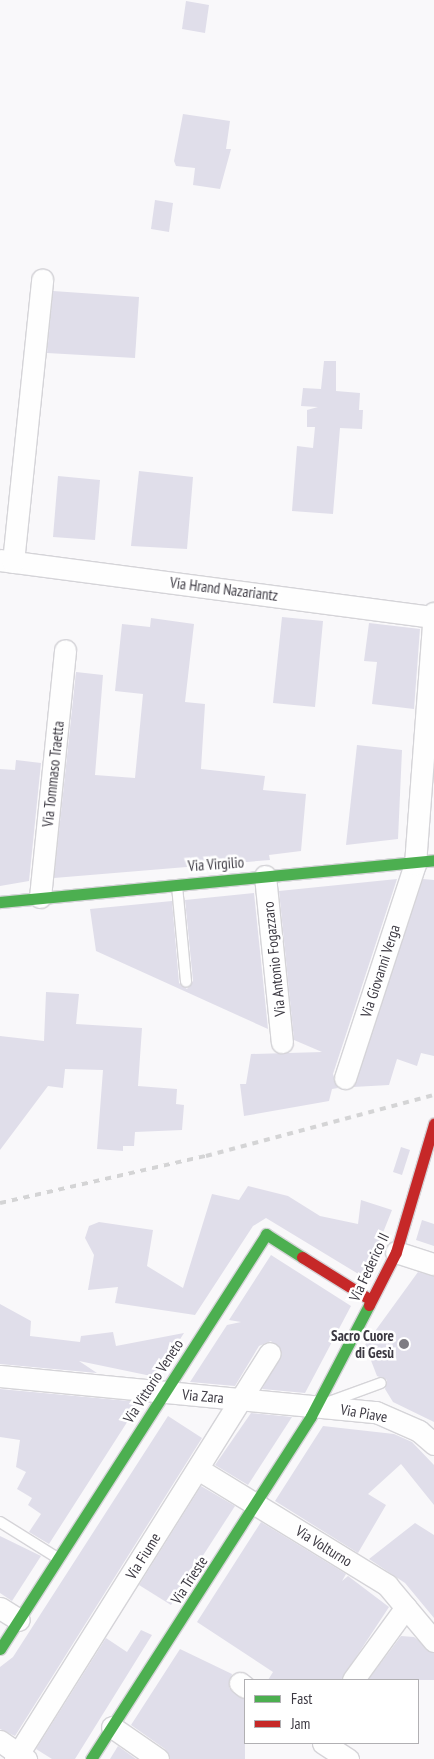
<!DOCTYPE html>
<meta charset="utf-8">
<style>
body{margin:0}
#map{position:relative;width:434px;height:1759px;overflow:hidden;background:#f9f8fa;font-family:"PT Sans Narrow",sans-serif}
div>[style]{position:absolute}
.building>*{inset:0;background:#e0deea}
.roads{filter:drop-shadow(1px 0 #d5d4d8) drop-shadow(-1px 0 #d5d4d8) drop-shadow(0 1px #d5d4d8) drop-shadow(0 -1px #d5d4d8)}
.lane>*{height:10px;margin:-5px;padding:0 5px;transform-origin:5px;border-radius:5px;background:#fefefe}
.street>*{height:21px;margin:-10.5px;padding:0 10.5px;transform-origin:10.5px;border-radius:10.5px;background:#fefefe}
.fast>*{height:11px;margin:-5.5px;padding:0 5.5px;transform-origin:5.5px;border-radius:5.5px;background:#4caf50}
.jam>*{height:11px;margin:-5.5px;padding:0 5.5px;transform-origin:5.5px;border-radius:5.5px;background:#c62828}
.rail>*{height:4px;margin-top:-2px;transform-origin:0;background:repeating-linear-gradient(90deg,#d4d4d5 0 6px,transparent 0 12px)}
.dots>*{width:14px;height:14px;translate:-50% -50%;box-sizing:border-box;border:2px solid #fff;border-radius:50%}
span{translate:-50% -50%;white-space:nowrap;text-align:center;line-height:1.15;-webkit-text-stroke:5px #fff;paint-order:stroke}
.street-label{font-size:15px;color:#3c3942}
.poi-label{font-size:15px;color:#3c3942;font-weight:700}
.right{translate:-100% -50%;text-align:right}
.legend{position:absolute;left:244px;top:1679px;width:175px;height:65px;box-sizing:border-box;background:#fff;border:1px solid #b1b0b3;margin:0;padding:6px 9px;list-style:none;font-size:15px;color:#3c3942}
.legend li{display:flex;align-items:center;gap:10px;height:25px}
.legend b{width:25px;border:1px solid #b1b0b3}
</style>
<div id="map">
<div class="building">
<i style="clip-path:polygon(186px 1px,209px 5px,205px 33px,182px 29px)"></i>
<i style="clip-path:polygon(183px 114px,230px 121px,226px 149px,231px 149px,220px 189px,193px 185px,195px 168px,176px 166px,174px 161px)"></i>
<i style="clip-path:polygon(155px 200px,173px 203px,169px 232px,151px 229px)"></i>
<i style="clip-path:polygon(53px 291px,139px 297px,135px 358px,47px 353px)"></i>
<i style="clip-path:polygon(324px 361px,336px 361px,336px 391px,360px 393px,359px 410px,363px 410px,362px 429px,340px 428px,333px 514px,292px 511px,297px 446px,313px 448px,315px 427px,307px 427px,307px 410px,318px 407px,301px 406px,303px 388px,321px 389px)"></i>
<i style="clip-path:polygon(139px 471px,193px 477px,187px 549px,131px 546px)"></i>
<i style="clip-path:polygon(58px 476px,100px 480px,95px 540px,53px 537px)"></i>
<i style="clip-path:polygon(282px 617px,323px 621px,315px 707px,273px 703px)"></i>
<i style="clip-path:polygon(151px 618px,194px 624px,185px 702px,205px 704px,201px 769px,265px 776px,263px 790px,306px 794px,301px 851px,269px 855px,270px 860px,54px 878px,76px 672px,103px 675px,95px 775px,135px 778px,143px 694px,115px 691px,122px 624px,150px 627px)"></i>
<i style="clip-path:polygon(369px 623px,420px 629px,414px 709px,372px 704px,377px 662px,364px 661px)"></i>
<i style="clip-path:polygon(357px 745px,402px 750px,398px 839px,346px 845px)"></i>
<i style="clip-path:polygon(16px 760px,41px 763px,29px 881px,0 886px,0 769px,15px 770px)"></i>
<i style="clip-path:polygon(397px 879px,333px 1074px,338px 1088px,332px 1089px,329px 1101px,244px 1116px,240px 1084px,246px 1084px,251px 1054px,322px 1052px,294px 1040px,279px 891px)"></i>
<i style="clip-path:polygon(423px 879px,434px 880px,434px 1056px,421px 1053px,417px 1066px,397px 1059px,389px 1085px,353px 1087px)"></i>
<i style="clip-path:polygon(254px 893px,268px 1029px,96px 951px,90px 909px,172px 901px,179px 983px,187px 989px,193px 981px,185px 900px)"></i>
<i style="clip-path:polygon(46px 992px,79px 994px,76px 1024px,142px 1028px,138px 1086px,177px 1089px,176px 1104px,184px 1105px,182px 1130px,135px 1132px,134px 1146px,123px 1146px,123px 1151px,97px 1149px,103px 1070px,65px 1069px,63px 1088px,48px 1086px,0 1150px,0 1036px,44px 1041px)"></i>
<i style="clip-path:polygon(401px 1147px,410px 1150px,402px 1175px,393px 1172px)"></i>
<i style="clip-path:polygon(248px 1186px,288px 1196px,320px 1216px,358px 1224px,361px 1200px,392px 1210px,365px 1278px,266px 1218px,253px 1226px,195px 1315px,115px 1303px,118px 1287px,88px 1290px,94px 1255px,85px 1238px,89px 1226px,99px 1222px,153px 1230px,147px 1266px,183px 1288px,212px 1194px,239px 1200px)"></i>
<i style="clip-path:polygon(422px 1220px,434px 1224px,434px 1246px,416px 1240px)"></i>
<i style="clip-path:polygon(271px 1255px,351px 1306px,305px 1393px,262px 1389px,282px 1354px,271px 1341px,259px 1346px,235px 1386px,190px 1382px,227px 1325px,241px 1322px,229px 1320px)"></i>
<i style="clip-path:polygon(418px 1272px,434px 1276px,434px 1422px,393px 1402px,385px 1389px,387px 1380px,377px 1376px,365px 1345px)"></i>
<i style="clip-path:polygon(0 1304px,31px 1321px,30px 1336px,80px 1342px,81px 1336px,113px 1332px,116px 1346px,184px 1333px,156px 1377px,79px 1361px,97px 1373px,0 1364px)"></i>
<i style="clip-path:polygon(0 1389px,140px 1402px,49px 1544px,29px 1532px,41px 1514px,28px 1505px,32px 1498px,17px 1489px,26px 1472px,16px 1467px,20px 1440px,0 1437px)"></i>
<i style="clip-path:polygon(251px 1413px,292px 1417px,248px 1485px,215px 1465px)"></i>
<i style="clip-path:polygon(168px 1416px,202px 1438px,15px 1736px,0 1729px,0 1667px,13px 1657px)"></i>
<i style="clip-path:polygon(323px 1426px,394px 1434px,412px 1442px,434px 1465px,434px 1505px,401px 1464px,368px 1494px,386px 1505px,358px 1553px,275px 1501px)"></i>
<i style="clip-path:polygon(201px 1486px,235px 1506px,171px 1605px,139px 1585px)"></i>
<i style="clip-path:polygon(261px 1522px,346px 1574px,342px 1581px,348px 1576px,389px 1607px,341px 1680px,268px 1680px,273px 1672px,197px 1622px)"></i>
<i style="clip-path:polygon(415px 1523px,434px 1535px,434px 1618px,405px 1583px,369px 1559px)"></i>
<i style="clip-path:polygon(0 1536px,41px 1556px,12px 1601px,0 1593px)"></i>
<i style="clip-path:polygon(141px 1630px,152px 1635px,75px 1759px,52px 1759px,36px 1749px,106px 1638px,127px 1652px)"></i>
<i style="clip-path:polygon(401px 1636px,414px 1637px,434px 1653px,434px 1680px,368px 1680px)"></i>
<i style="clip-path:polygon(180px 1649px,232px 1674px,229px 1688px,245px 1699px,245px 1759px,170px 1759px,165px 1749px,131px 1725px)"></i>
<i style="clip-path:polygon(118px 1746px,136px 1759px,110px 1759px)"></i>
</div>
<div class="roads">
<div class="lane">
<i style="left:177px;top:886px;width:96px;rotate:84.6deg"></i>
<i style="left:329px;top:1402px;width:55px;rotate:-20.1deg"></i>
<i style="left:0;top:1522px;width:66px;rotate:32deg"></i>
</div>
<div class="street">
<i style="left:0;top:560px;width:438px;rotate:7.5deg"></i>
<i style="left:13px;top:562px;width:284px;rotate:-84.1deg"></i>
<i style="left:265px;top:876px;width:167px;rotate:84.2deg"></i>
<i style="left:40px;top:897px;width:248px;rotate:-84.2deg"></i>
<i style="left:345px;top:1078px;width:225px;rotate:-71.9deg"></i>
<i style="left:415px;top:864px;width:252px;rotate:-85.7deg"></i>
<i style="left:396px;top:1252px;width:40px;rotate:18deg"></i>
<i style="left:0;top:1376px;width:378px;rotate:5.5deg"></i>
<i style="left:376px;top:1412px;width:47px;rotate:23.8deg"></i>
<i style="left:419px;top:1431px;width:20px;rotate:41deg"></i>
<i style="left:198px;top:1469px;width:222px;rotate:31.5deg"></i>
<i style="left:387px;top:1585px;width:73px;rotate:50deg"></i>
<i style="left:0;top:1608px;width:22px;rotate:32deg"></i>
<i style="left:353px;top:1680px;width:90px;rotate:-54deg"></i>
<i style="left:240px;top:1683px;width:6px;rotate:39deg"></i>
<i style="left:112px;top:1727px;width:56px;rotate:34.8deg"></i>
<i style="left:0;top:1741px;width:32px;rotate:35deg"></i>
<i style="left:323px;top:1743px;width:30px;rotate:33deg"></i>
<i style="left:15px;top:1759px;width:479px;rotate:-57.9deg"></i>
</div>
<div class="fast">
<i style="left:0;top:902px;width:436px;rotate:-5.5deg"></i>
<i style="left:0;top:1649px;width:493px;rotate:-57.3deg"></i>
<i style="left:266px;top:1234px;width:43px;rotate:32.6deg"></i>
<i style="left:91px;top:1759px;width:407px;rotate:-57.3deg"></i>
<i style="left:311px;top:1416px;width:125px;rotate:-62.4deg"></i>
</div>
<div class="jam">
<i style="left:302px;top:1257px;width:81px;rotate:31.9deg"></i>
<i style="left:369px;top:1305px;width:59px;rotate:-63deg"></i>
<i style="left:396px;top:1252px;width:134px;rotate:-73.5deg"></i>
</div>
</div>
<div class="rail">
<i style="left:0;top:1203px;width:211px;rotate:-12.9deg"></i>
<i style="left:206px;top:1156px;width:236px;rotate:-15deg"></i>
</div>
<div class="dots">
<i style="left:404px;top:1344px;background:#7e7c82"></i>
</div>
<div class="street-label">
<span style="left:224px;top:589px;rotate:7deg">Via Hrand Nazariantz</span>
<span style="left:53px;top:774px;rotate:-84deg">Via Tommaso Traetta</span>
<span style="left:216px;top:864px;rotate:-4deg">Via Virgilio</span>
<span style="left:274px;top:959px;rotate:-96deg">Via Antonio Fogazzaro</span>
<span style="left:380px;top:971px;rotate:-72deg">Via Giovanni Verga</span>
<span style="left:369px;top:1267px;rotate:-65deg">Via Federico II</span>
<span style="left:153px;top:1381px;rotate:-57deg">Via Vittorio Veneto</span>
<span style="left:203px;top:1396px;rotate:5deg">Via Zara</span>
<span style="left:364px;top:1413px;rotate:10deg">Via Piave</span>
<span style="left:324px;top:1546px;rotate:32deg">Via Volturno</span>
<span style="left:143px;top:1556px;rotate:-58deg">Via Fiume</span>
<span style="left:189px;top:1580px;rotate:-57deg">Via Trieste</span>
</div>
<div class="poi-label">
<span class="right" style="left:394px;top:1344px">Sacro Cuore<br>di Gesù</span>
</div>
<ul class="legend">
<li><b style="height:6px;background:#4caf50"></b>Fast</li>
<li><b style="height:6px;background:#c62828"></b>Jam</li>
</ul>
</div>
